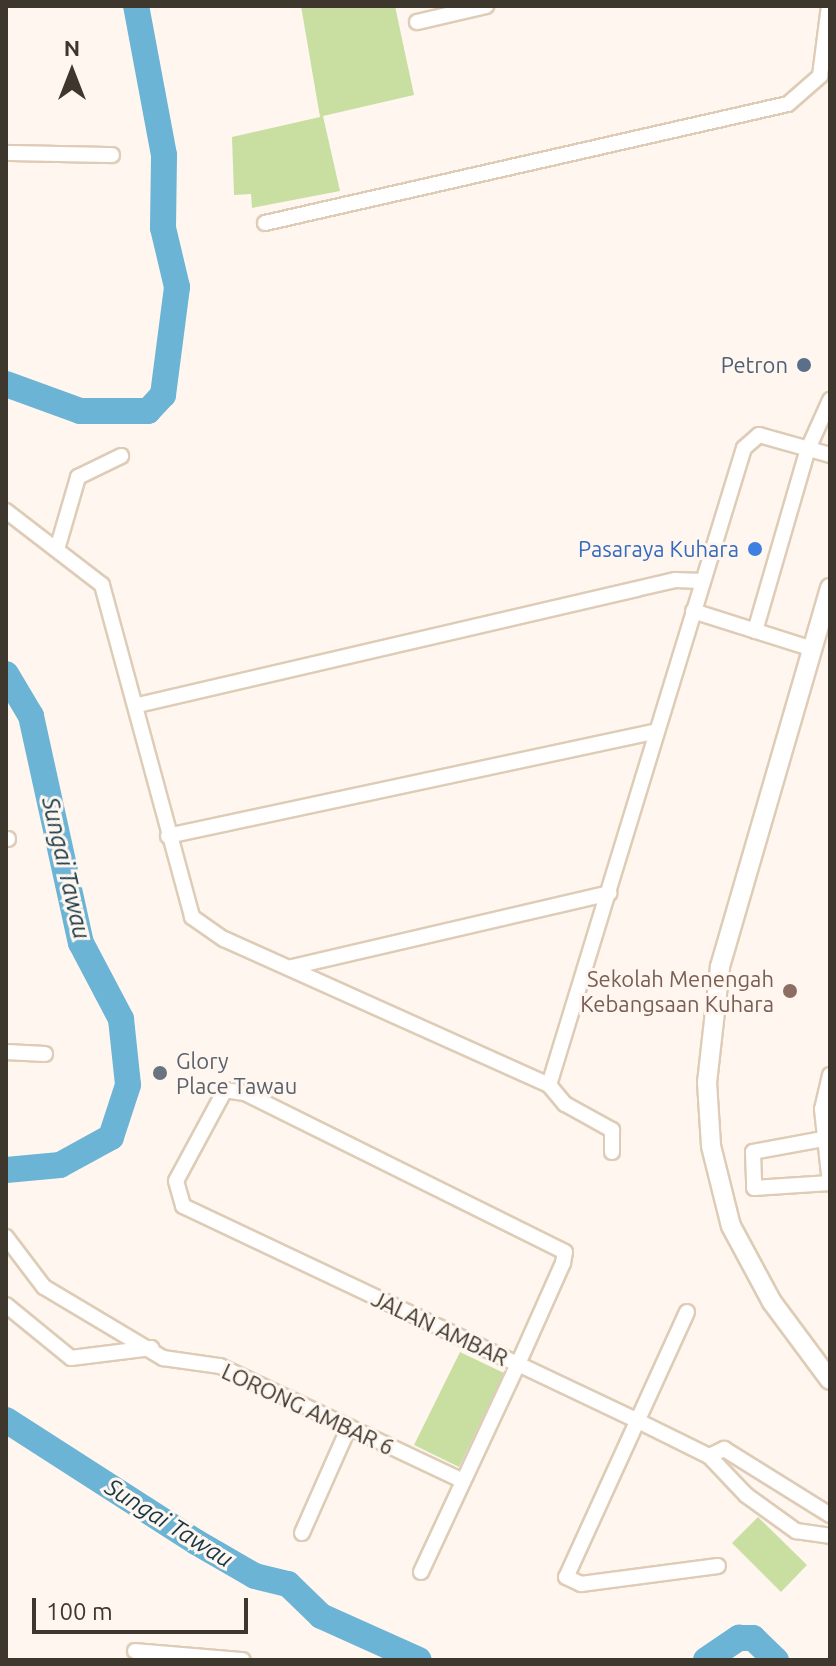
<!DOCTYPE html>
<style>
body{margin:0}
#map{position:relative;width:836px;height:1666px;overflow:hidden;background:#fff7ef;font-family:Ubuntu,sans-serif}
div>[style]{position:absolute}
.green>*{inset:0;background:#c9dea1}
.river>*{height:26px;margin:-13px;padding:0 13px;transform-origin:13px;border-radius:13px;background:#6bb4d5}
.roads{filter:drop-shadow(2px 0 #deccb7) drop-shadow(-2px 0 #deccb7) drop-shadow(0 2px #deccb7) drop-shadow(0 -2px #deccb7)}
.minor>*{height:14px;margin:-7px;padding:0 7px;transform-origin:7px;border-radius:7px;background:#fff}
.major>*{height:18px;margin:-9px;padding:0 9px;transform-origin:9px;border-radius:9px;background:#fff}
.dots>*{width:22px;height:22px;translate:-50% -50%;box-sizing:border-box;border:4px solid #fff7ef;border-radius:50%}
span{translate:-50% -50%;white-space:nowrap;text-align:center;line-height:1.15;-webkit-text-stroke:6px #fff7ef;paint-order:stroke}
.service-label{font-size:22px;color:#4e5e75}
.right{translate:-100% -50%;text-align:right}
.shop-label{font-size:22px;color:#366cbe}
.education-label{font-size:22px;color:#785e54}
.worship-label{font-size:22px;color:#5b616d}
.left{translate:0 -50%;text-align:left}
.street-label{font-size:22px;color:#3e372e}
.water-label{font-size:24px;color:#183948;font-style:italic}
.frame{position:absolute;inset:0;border:8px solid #3e372e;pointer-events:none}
.north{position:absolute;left:32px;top:32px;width:80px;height:80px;-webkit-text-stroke:6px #fff7ef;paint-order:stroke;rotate:0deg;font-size:22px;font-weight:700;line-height:32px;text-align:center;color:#3e372e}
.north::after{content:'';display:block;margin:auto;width:28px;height:36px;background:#3e372e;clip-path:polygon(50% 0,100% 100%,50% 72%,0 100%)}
.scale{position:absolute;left:32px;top:1598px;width:216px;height:36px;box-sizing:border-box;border:4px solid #3e372e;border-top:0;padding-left:10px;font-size:24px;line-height:28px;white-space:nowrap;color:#3e372e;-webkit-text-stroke:6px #fff7ef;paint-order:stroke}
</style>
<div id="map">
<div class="green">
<i style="clip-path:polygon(301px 6px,395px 6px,414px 95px,323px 116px,340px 191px,252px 208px,251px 194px,234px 195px,232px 137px,320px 117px)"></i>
<i style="clip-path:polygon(460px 1352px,504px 1373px,459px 1467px,414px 1445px)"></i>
<i style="clip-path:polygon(758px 1517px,807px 1565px,781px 1592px,732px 1543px)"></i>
</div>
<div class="river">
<i style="left:6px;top:384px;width:79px;rotate:20deg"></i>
<i style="left:80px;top:411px;width:68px"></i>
<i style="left:148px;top:411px;width:22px;rotate:-47deg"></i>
<i style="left:163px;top:395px;width:109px;rotate:-82.6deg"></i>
<i style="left:177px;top:287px;width:61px;rotate:-103.3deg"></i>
<i style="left:163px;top:228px;width:73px;rotate:-89.2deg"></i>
<i style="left:164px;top:155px;width:152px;rotate:-100.6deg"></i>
<i style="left:6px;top:674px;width:49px;rotate:59.2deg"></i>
<i style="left:31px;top:716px;width:232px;rotate:77.6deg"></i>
<i style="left:81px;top:943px;width:86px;rotate:62.2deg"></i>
<i style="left:121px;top:1019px;width:66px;rotate:83.9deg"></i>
<i style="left:128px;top:1085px;width:55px;rotate:108.1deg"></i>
<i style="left:111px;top:1137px;width:58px;rotate:151.2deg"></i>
<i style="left:60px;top:1165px;width:54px;rotate:174.7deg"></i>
<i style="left:6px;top:1420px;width:226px;rotate:32.7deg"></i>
<i style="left:196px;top:1542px;width:68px;rotate:30deg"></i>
<i style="left:255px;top:1576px;width:34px;rotate:14deg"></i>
<i style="left:288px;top:1584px;width:46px;rotate:44.1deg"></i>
<i style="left:321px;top:1616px;width:107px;rotate:24.2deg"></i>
<i style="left:706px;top:1660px;width:40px;rotate:-34deg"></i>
<i style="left:739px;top:1638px;width:14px"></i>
<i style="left:753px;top:1638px;width:32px;rotate:44deg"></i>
</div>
<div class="roads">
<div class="minor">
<i style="left:417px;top:22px;width:71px;rotate:-13.1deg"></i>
<i style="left:6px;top:153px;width:106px;rotate:1.1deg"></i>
<i style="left:265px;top:223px;width:536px;rotate:-12.82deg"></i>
<i style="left:788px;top:104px;width:43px;rotate:-41.2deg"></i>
<i style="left:820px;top:76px;width:71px;rotate:-82.7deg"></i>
<i style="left:6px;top:511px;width:121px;rotate:37.6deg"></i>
<i style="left:102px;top:585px;width:344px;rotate:74.8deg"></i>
<i style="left:192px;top:917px;width:39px;rotate:35deg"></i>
<i style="left:224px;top:939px;width:356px;rotate:24.2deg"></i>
<i style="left:549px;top:1085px;width:25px;rotate:50deg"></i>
<i style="left:565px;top:1104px;width:54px;rotate:29deg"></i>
<i style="left:612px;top:1130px;width:22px;rotate:90deg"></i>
<i style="left:58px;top:546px;width:72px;rotate:-73.8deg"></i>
<i style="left:78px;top:477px;width:48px;rotate:-26deg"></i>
<i style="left:693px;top:611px;width:126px;rotate:17.6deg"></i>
<i style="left:755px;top:631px;width:190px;rotate:-73.8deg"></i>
<i style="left:808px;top:449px;width:54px;rotate:-65.8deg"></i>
<i style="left:138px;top:705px;width:551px;rotate:-13.1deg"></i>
<i style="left:675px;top:580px;width:27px;rotate:2deg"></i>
<i style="left:168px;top:836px;width:498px;rotate:-12.1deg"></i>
<i style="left:6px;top:839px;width:2px"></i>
<i style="left:292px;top:967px;width:326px;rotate:-13.1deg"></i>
<i style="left:6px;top:1052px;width:39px;rotate:3deg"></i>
<i style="left:830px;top:1075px;width:35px;rotate:103deg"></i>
<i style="left:822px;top:1109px;width:75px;rotate:83.9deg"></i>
<i style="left:549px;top:1085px;width:666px;rotate:-72.98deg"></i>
<i style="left:744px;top:448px;width:20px;rotate:-41deg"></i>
<i style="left:759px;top:435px;width:74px;rotate:15.7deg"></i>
<i style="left:823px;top:1139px;width:71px;rotate:169.5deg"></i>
<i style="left:753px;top:1152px;width:36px;rotate:88deg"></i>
<i style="left:754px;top:1188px;width:76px;rotate:-3.8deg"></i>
<i style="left:6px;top:1237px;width:63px;rotate:52.8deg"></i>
<i style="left:44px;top:1287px;width:139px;rotate:30.8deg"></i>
<i style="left:163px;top:1358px;width:58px;rotate:8deg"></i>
<i style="left:220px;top:1366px;width:269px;rotate:25.3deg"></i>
<i style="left:6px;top:1305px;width:84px;rotate:39.2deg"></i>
<i style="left:71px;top:1358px;width:81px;rotate:-7.1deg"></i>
<i style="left:687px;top:1312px;width:291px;rotate:114.5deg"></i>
<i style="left:566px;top:1577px;width:17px;rotate:25deg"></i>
<i style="left:581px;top:1584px;width:138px;rotate:-7.5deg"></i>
<i style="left:709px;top:1456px;width:17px;rotate:-25deg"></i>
<i style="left:724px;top:1449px;width:125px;rotate:31.9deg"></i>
<i style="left:302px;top:1533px;width:116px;rotate:-66.1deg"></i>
<i style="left:421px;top:1572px;width:230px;rotate:-65deg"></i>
<i style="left:518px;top:1364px;width:111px;rotate:-66deg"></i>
<i style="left:563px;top:1263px;width:11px;rotate:-80deg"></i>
<i style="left:565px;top:1252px;width:358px;rotate:-153.6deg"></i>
<i style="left:244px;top:1093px;width:19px;rotate:-171deg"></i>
<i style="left:225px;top:1090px;width:103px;rotate:118.3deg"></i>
<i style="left:176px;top:1181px;width:26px;rotate:74deg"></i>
<i style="left:183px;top:1206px;width:370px;rotate:25.3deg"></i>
<i style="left:518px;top:1364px;width:131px;rotate:25.4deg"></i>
<i style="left:636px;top:1420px;width:81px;rotate:26.3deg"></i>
<i style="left:709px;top:1456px;width:54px;rotate:46.5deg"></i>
<i style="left:746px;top:1495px;width:62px;rotate:35.8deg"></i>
<i style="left:796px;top:1531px;width:34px;rotate:8deg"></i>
<i style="left:135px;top:1651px;width:108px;rotate:4.8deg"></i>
</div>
<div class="major">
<i style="left:830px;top:588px;width:395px;rotate:106.2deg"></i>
<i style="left:720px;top:967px;width:116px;rotate:96.4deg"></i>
<i style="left:707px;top:1082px;width:64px;rotate:86.4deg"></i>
<i style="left:711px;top:1146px;width:82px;rotate:76deg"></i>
<i style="left:731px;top:1226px;width:86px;rotate:61.7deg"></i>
<i style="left:772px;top:1302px;width:97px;rotate:53.4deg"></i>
</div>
</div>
<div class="dots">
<i style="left:804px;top:365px;background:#5c6f8a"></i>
<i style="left:755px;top:549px;background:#3f7fe0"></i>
<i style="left:790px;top:991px;background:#8d6e63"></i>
<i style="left:160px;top:1073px;background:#6b7280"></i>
</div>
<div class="service-label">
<span class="right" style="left:788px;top:365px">Petron</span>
</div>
<div class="shop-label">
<span class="right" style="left:739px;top:549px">Pasaraya Kuhara</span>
</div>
<div class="education-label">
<span class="right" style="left:774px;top:991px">Sekolah Menengah<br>Kebangsaan Kuhara</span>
</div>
<div class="worship-label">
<span class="left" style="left:176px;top:1073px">Glory<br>Place Tawau</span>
</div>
<div class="street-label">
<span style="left:440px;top:1328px;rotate:25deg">JALAN AMBAR</span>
<span style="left:308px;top:1409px;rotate:25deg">LORONG AMBAR 6</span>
</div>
<div class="water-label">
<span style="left:66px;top:868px;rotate:77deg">Sungai Tawau</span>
<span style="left:169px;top:1523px;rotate:32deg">Sungai Tawau</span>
</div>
<div class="frame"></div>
<div class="north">N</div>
<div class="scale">100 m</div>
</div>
